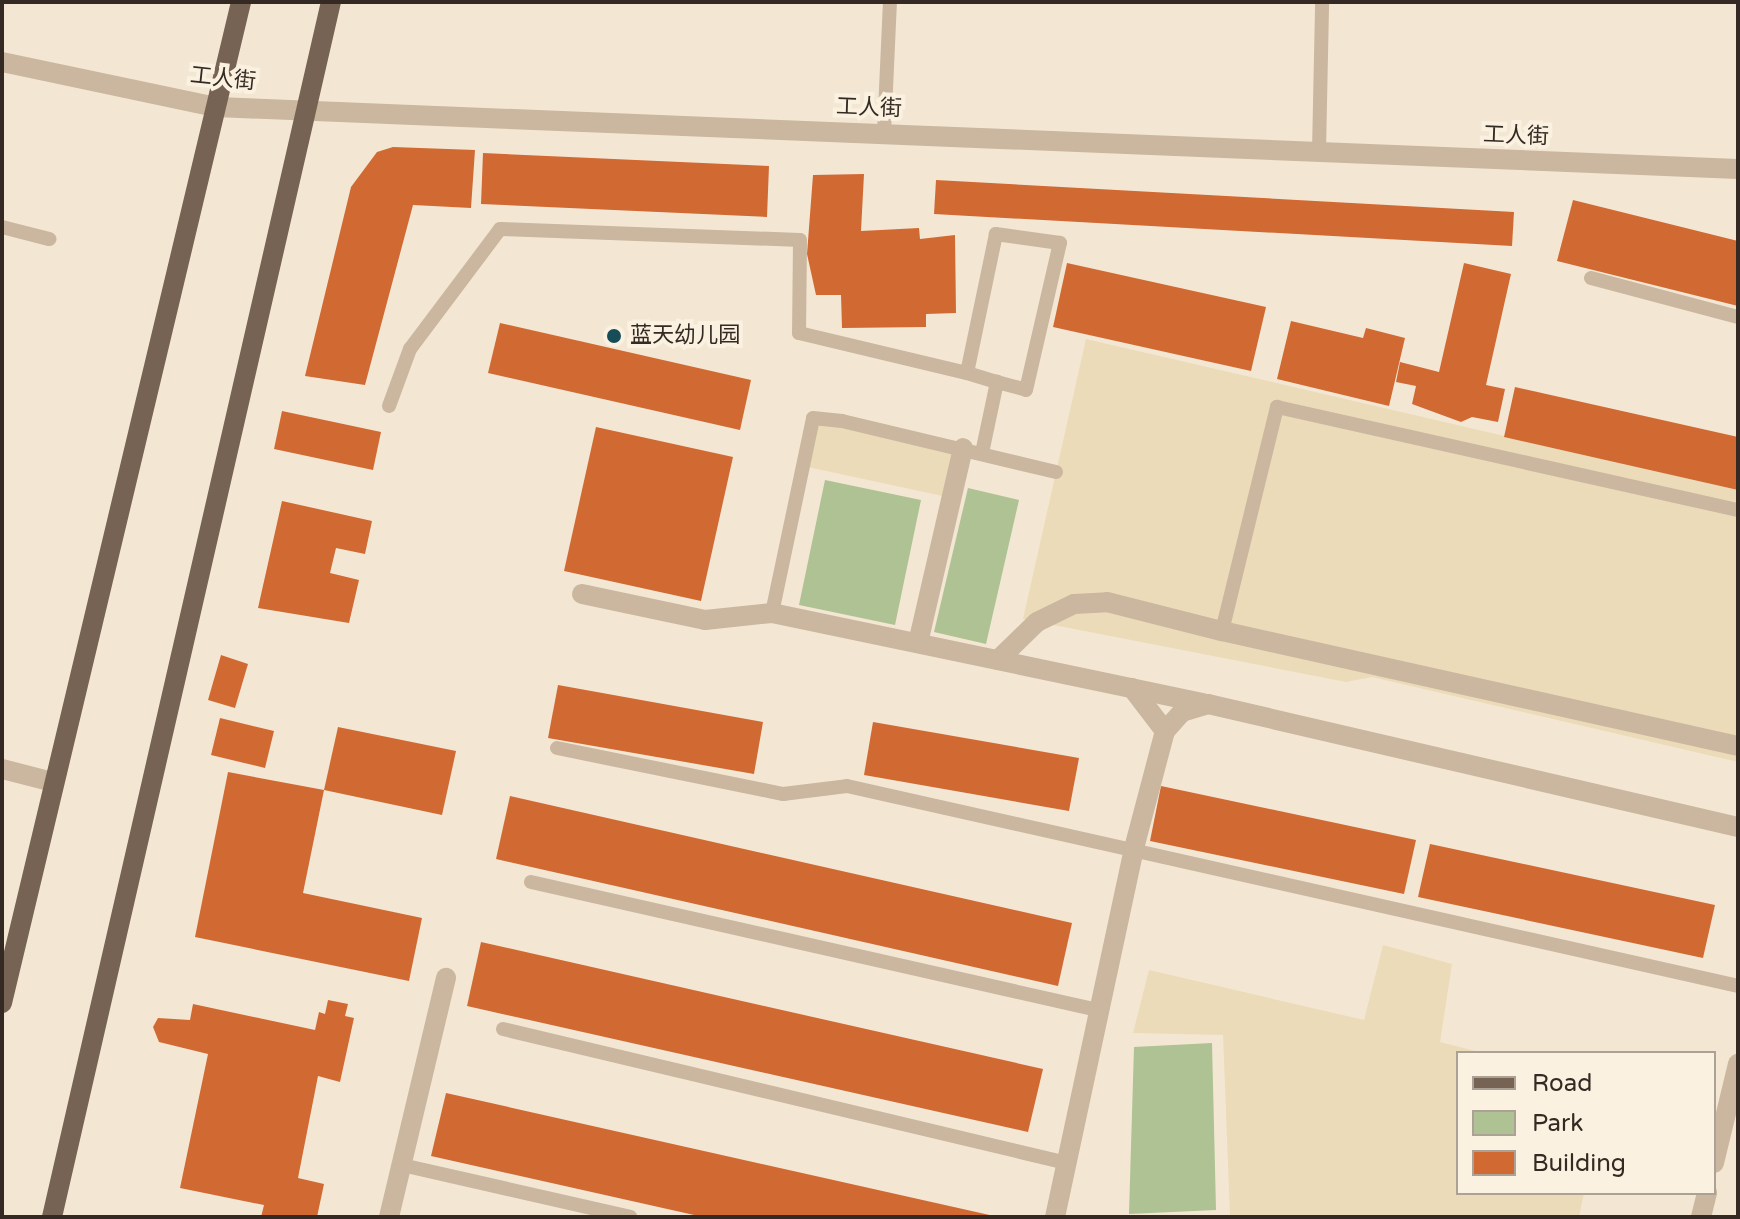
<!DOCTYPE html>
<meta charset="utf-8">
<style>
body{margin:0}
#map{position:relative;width:1740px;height:1219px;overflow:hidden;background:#f3e7d4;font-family:"Varela Round","Noto Sans SC",sans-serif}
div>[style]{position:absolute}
.green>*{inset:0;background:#aec293}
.plaza>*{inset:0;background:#ecdbb9}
.building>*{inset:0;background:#d16933}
.lane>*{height:14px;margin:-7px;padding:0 7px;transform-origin:7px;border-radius:7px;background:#cbb79f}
.street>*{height:20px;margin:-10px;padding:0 10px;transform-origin:10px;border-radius:10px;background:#cbb79f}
.primary>*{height:20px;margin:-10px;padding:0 10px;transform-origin:10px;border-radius:10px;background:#776353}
.dots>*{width:22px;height:22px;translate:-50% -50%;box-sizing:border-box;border:4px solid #faf1e0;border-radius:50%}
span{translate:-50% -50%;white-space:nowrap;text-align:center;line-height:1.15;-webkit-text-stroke:8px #faf1e0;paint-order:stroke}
.street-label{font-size:22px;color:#342a23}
.poi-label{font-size:22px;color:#342a23}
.left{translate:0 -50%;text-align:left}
.frame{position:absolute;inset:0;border:4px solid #342a23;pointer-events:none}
.legend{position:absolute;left:1456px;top:1051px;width:260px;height:144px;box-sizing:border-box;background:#faf1e0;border:2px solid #aba194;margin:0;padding:10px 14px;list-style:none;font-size:24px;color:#342a23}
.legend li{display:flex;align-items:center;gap:16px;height:40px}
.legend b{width:40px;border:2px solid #aba194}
</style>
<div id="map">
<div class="green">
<i style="clip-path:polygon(825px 480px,921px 500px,895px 625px,799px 605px)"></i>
<i style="clip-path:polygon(968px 488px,1019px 500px,986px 644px,934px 632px)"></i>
<i style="clip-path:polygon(1212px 1043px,1216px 1210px,1129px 1214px,1134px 1047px)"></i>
</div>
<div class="plaza">
<i style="clip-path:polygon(1086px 339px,1738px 490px,1738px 762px,1372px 677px,1346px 682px,1023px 619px)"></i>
<i style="clip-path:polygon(813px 418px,963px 448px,952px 498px,803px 466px)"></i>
<i style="clip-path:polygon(1383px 945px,1452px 964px,1440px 1042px,1483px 1053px,1458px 1053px,1458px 1193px,1584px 1193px,1579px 1217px,1230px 1217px,1223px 1035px,1133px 1033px,1149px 970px,1364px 1020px)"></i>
</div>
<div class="building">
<i style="clip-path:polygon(393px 147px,475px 150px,471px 208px,413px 205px,365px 385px,305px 376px,351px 187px,377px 152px)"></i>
<i style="clip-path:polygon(483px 153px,769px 166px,767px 217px,481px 204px)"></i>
<i style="clip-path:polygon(864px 174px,861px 231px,919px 228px,920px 239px,955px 235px,956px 313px,926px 314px,926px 327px,842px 328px,841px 295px,816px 295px,807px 254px,813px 175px)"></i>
<i style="clip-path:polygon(936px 180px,1514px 212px,1512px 246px,934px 214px)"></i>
<i style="clip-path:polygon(1573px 200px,1738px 241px,1738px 306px,1557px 261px)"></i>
<i style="clip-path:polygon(1067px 263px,1266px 307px,1251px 371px,1053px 327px)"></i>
<i style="clip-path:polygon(1464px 263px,1511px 274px,1486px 385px,1505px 389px,1498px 422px,1472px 417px,1461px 422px,1412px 404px,1416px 386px,1396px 382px,1400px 362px,1439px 372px)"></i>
<i style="clip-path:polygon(1291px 321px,1363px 338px,1366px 328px,1405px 338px,1389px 406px,1277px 379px)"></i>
<i style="clip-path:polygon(500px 323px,751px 380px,740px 430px,488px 373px)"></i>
<i style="clip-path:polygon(1515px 387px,1738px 437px,1738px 490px,1504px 437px)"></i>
<i style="clip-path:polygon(282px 411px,381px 432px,373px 470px,274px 449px)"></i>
<i style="clip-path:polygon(596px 427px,733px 457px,701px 601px,564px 571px)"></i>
<i style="clip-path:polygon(282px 501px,372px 521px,365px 554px,336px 548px,330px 573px,359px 580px,349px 623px,258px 608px)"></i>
<i style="clip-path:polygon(221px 655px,248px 664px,235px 708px,208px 700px)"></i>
<i style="clip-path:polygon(558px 685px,763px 722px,754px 774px,548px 738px)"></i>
<i style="clip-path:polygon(220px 718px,274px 731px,265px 768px,211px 755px)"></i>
<i style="clip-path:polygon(873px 722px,1079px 758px,1069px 811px,864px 775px)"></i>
<i style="clip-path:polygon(338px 727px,456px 751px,442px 815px,324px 790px)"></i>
<i style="clip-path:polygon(228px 772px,324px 790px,303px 893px,422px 918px,409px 981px,195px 937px)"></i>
<i style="clip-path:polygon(1161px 786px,1416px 840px,1404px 894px,1150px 841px)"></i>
<i style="clip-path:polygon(510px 796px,1072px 923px,1058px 986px,496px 859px)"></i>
<i style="clip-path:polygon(1430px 844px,1715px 905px,1703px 958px,1418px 897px)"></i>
<i style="clip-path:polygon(481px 942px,1043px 1069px,1028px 1132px,467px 1006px)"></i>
<i style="clip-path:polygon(328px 1000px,348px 1004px,345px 1016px,354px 1018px,340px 1082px,318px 1076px,298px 1178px,324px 1184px,317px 1217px,261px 1217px,264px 1205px,180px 1188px,208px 1054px,159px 1042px,153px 1027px,158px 1018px,190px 1020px,193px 1004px,315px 1030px,319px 1012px,325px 1014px)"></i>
<i style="clip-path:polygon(446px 1093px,994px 1216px,994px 1217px,703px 1217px,431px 1156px)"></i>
</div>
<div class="lane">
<i style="left:884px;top:133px;width:131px;rotate:-87.4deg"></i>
<i style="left:1319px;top:151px;width:149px;rotate:-88.8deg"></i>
<i style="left:2px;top:227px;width:49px;rotate:14.3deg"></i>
<i style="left:1591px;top:278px;width:152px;rotate:14.9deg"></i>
<i style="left:389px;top:406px;width:61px;rotate:-69.8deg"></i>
<i style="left:410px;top:349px;width:150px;rotate:-53.1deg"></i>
<i style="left:500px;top:229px;width:300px;rotate:2.1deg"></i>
<i style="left:800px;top:240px;width:93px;rotate:90.6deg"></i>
<i style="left:799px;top:333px;width:173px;rotate:13.4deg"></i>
<i style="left:982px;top:453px;width:73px;rotate:-78.1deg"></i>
<i style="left:997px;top:382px;width:30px;rotate:15deg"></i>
<i style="left:1026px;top:390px;width:151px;rotate:-77deg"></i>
<i style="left:1060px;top:243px;width:65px;rotate:-172deg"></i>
<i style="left:996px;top:234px;width:142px;rotate:101.8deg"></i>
<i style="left:967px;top:373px;width:31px;rotate:17deg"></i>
<i style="left:772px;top:613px;width:199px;rotate:-78.1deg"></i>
<i style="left:813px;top:418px;width:29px;rotate:6deg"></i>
<i style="left:842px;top:421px;width:220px;rotate:13.4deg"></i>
<i style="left:1222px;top:631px;width:231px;rotate:-76.2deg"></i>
<i style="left:1277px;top:407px;width:472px;rotate:12.6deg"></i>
<i style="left:557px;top:748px;width:231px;rotate:11.5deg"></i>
<i style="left:783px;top:794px;width:64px;rotate:-7.1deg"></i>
<i style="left:847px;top:786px;width:913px;rotate:12.65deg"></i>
<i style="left:531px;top:882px;width:585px;rotate:12.73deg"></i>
<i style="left:503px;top:1029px;width:580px;rotate:13.37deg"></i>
<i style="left:402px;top:1165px;width:234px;rotate:12.8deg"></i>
</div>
<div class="street">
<i style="left:2px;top:62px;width:219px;rotate:11.9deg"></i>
<i style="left:216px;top:107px;width:1523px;rotate:2.33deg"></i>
<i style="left:582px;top:594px;width:126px;rotate:11.9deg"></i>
<i style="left:705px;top:620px;width:67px;rotate:-6deg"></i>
<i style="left:772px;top:613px;width:441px;rotate:11.8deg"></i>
<i style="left:918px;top:643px;width:200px;rotate:-77deg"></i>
<i style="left:998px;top:660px;width:54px;rotate:-44.3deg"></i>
<i style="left:1037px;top:622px;width:41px;rotate:-25.9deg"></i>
<i style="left:1074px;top:604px;width:33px;rotate:-3deg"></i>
<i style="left:1107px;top:602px;width:119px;rotate:14.2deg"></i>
<i style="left:1222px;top:631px;width:529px;rotate:12.56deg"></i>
<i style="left:1132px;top:688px;width:54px;rotate:52.5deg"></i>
<i style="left:2px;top:769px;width:53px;rotate:14.3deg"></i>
<i style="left:1714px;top:1163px;width:102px;rotate:-76.4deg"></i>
<i style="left:389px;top:1217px;width:246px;rotate:-76.6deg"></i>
<i style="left:1055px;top:1217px;width:373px;rotate:-77.9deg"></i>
<i style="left:1133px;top:852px;width:125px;rotate:-75.2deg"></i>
<i style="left:1165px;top:731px;width:25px;rotate:-48deg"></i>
<i style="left:1182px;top:712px;width:27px;rotate:-17deg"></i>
<i style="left:1208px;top:704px;width:544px;rotate:13.07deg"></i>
<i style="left:1701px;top:1217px;width:25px;rotate:-76deg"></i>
</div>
<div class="primary">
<i style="left:2px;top:1003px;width:1029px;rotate:-76.57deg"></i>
<i style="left:52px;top:1217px;width:1247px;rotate:-77.07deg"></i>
</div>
<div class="dots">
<i style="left:614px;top:336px;background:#164d58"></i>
</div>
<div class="street-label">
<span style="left:223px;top:79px;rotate:6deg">工人街</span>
<span style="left:869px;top:108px;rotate:2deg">工人街</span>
<span style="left:1516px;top:136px;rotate:2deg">工人街</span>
</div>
<div class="poi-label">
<span class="left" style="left:630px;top:336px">蓝天幼儿园</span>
</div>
<div class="frame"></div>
<ul class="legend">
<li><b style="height:10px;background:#776353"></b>Road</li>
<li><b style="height:22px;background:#aec293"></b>Park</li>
<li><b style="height:22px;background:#d16933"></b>Building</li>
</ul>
</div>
